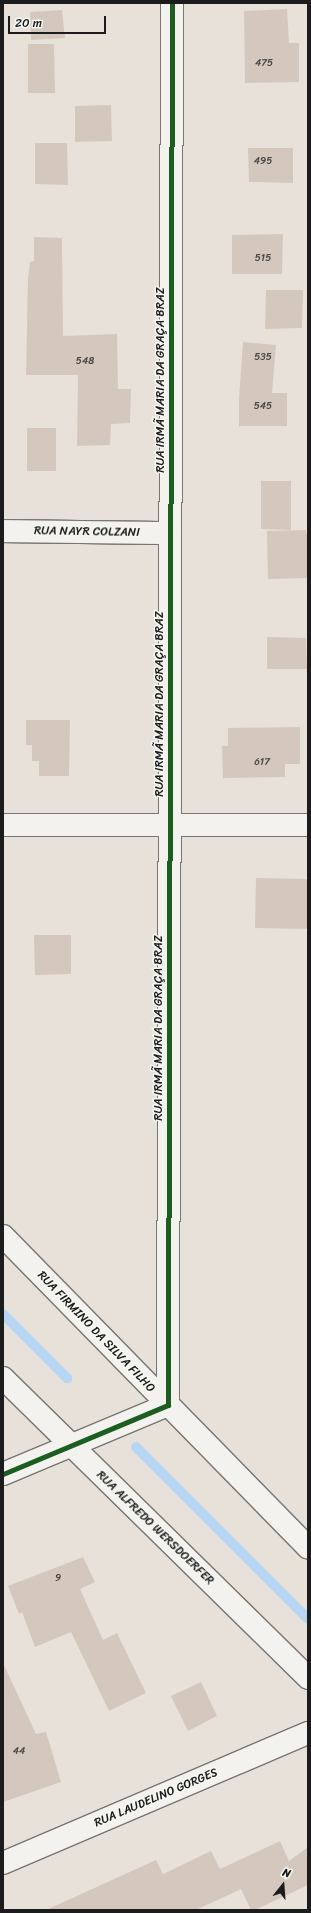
<!DOCTYPE html>
<meta charset="utf-8">
<style>
body{margin:0}
#map{position:relative;width:311px;height:1913px;overflow:hidden;background:#e8e1da;font-family:Sriracha,sans-serif}
div>[style]{position:absolute}
.stream>*{height:10px;margin:-5px;padding:0 5px;transform-origin:5px;border-radius:5px;background:#b7d6f3}
.building>*{inset:0;background:#d4c8be}
.roads{filter:drop-shadow(1px 0 #787572) drop-shadow(-1px 0 #787572) drop-shadow(0 1px #787572) drop-shadow(0 -1px #787572)}
.minor>*{height:22px;margin:-11px;padding:0 11px;transform-origin:11px;border-radius:11px;background:#f3f2ef}
.tertiary>*{height:22px;margin:-11px;padding:0 11px;transform-origin:11px;border-radius:11px;background:#f3f2ef}
.cycleway>*{height:5px;margin:-2.5px;padding:0 2.5px;transform-origin:2.5px;border-radius:2.5px;background:#1b5e20}
span{translate:-50% -50%;white-space:nowrap;text-align:center;line-height:1.15;-webkit-text-stroke:3px #f6f6f2;paint-order:stroke}
.number-label{font-size:10px;color:#4a4744}
.number-label span{-webkit-text-stroke-width:0}
.street-label{font-size:12px;color:#1c1c1c}
.frame{position:absolute;inset:0;border:4px solid #1c1c1c;pointer-events:none}
.north{position:absolute;left:263px;top:1865px;width:40px;height:40px;-webkit-text-stroke:3px #f6f6f2;paint-order:stroke;rotate:17deg;font-size:11px;font-weight:700;line-height:16px;text-align:center;color:#1c1c1c}
.north::after{content:'';display:block;margin:auto;width:14px;height:18px;background:#1c1c1c;clip-path:polygon(50% 0,100% 100%,50% 72%,0 100%)}
.scale{position:absolute;left:8px;top:16px;width:98px;height:18px;box-sizing:border-box;border:2px solid #1c1c1c;border-top:0;padding-left:5px;font-size:12px;line-height:14px;white-space:nowrap;color:#1c1c1c;-webkit-text-stroke:3px #f6f6f2;paint-order:stroke}
</style>
<div id="map">
<div class="stream">
<i style="left:3px;top:1314px;width:91px;rotate:45deg"></i>
<i style="left:136px;top:1447px;width:243px;rotate:45deg"></i>
</div>
<div class="building">
<i style="clip-path:polygon(287px 9px,289px 43px,299px 43px,299px 82px,245px 83px,244px 11px)"></i>
<i style="clip-path:polygon(62px 10px,65px 38px,31px 40px,30px 12px)"></i>
<i style="clip-path:polygon(28px 44px,54px 44px,55px 93px,28px 93px)"></i>
<i style="clip-path:polygon(111px 105px,112px 141px,75px 142px,75px 106px)"></i>
<i style="clip-path:polygon(35px 143px,67px 143px,68px 185px,35px 184px)"></i>
<i style="clip-path:polygon(248px 148px,293px 148px,293px 183px,249px 182px)"></i>
<i style="clip-path:polygon(283px 234px,282px 274px,232px 274px,232px 235px)"></i>
<i style="clip-path:polygon(34px 237px,62px 238px,63px 336px,117px 334px,118px 389px,131px 389px,130px 423px,111px 424px,110px 445px,77px 446px,78px 375px,26px 375px,28px 279px,30px 262px,34px 261px)"></i>
<i style="clip-path:polygon(266px 290px,303px 290px,302px 328px,265px 329px)"></i>
<i style="clip-path:polygon(243px 342px,276px 345px,272px 393px,287px 393px,287px 426px,239px 426px,239px 398px)"></i>
<i style="clip-path:polygon(27px 428px,56px 428px,56px 471px,27px 471px)"></i>
<i style="clip-path:polygon(261px 481px,291px 481px,291px 530px,261px 529px)"></i>
<i style="clip-path:polygon(306px 530px,306px 533px,308px 533px,308px 578px,268px 579px,267px 531px)"></i>
<i style="clip-path:polygon(267px 637px,306px 638px,307px 669px,267px 669px)"></i>
<i style="clip-path:polygon(26px 720px,70px 720px,69px 776px,39px 776px,39px 761px,32px 761px,32px 745px,26px 745px)"></i>
<i style="clip-path:polygon(300px 727px,300px 764px,285px 764px,285px 777px,223px 778px,222px 746px,228px 746px,228px 728px)"></i>
<i style="clip-path:polygon(256px 878px,308px 879px,308px 929px,255px 928px)"></i>
<i style="clip-path:polygon(34px 935px,71px 935px,71px 974px,35px 975px)"></i>
<i style="clip-path:polygon(83px 1557px,95px 1582px,80px 1589px,103px 1640px,117px 1633px,146px 1693px,109px 1711px,71px 1632px,35px 1647px,22px 1612px,19px 1614px,8px 1586px)"></i>
<i style="clip-path:polygon(3px 1663px,36px 1734px,46px 1732px,61px 1782px,3px 1802px)"></i>
<i style="clip-path:polygon(201px 1682px,217px 1716px,188px 1731px,171px 1696px)"></i>
<i style="clip-path:polygon(280px 1841px,289px 1861px,308px 1847px,308px 1885px,255px 1910px,251px 1910px,241px 1889px,196px 1910px,46px 1910px,156px 1860px,163px 1874px,211px 1851px,220px 1869px)"></i>
</div>
<div class="roads">
<div class="minor">
<i style="left:3px;top:531px;width:167px;rotate:0.7deg"></i>
<i style="left:3px;top:1236px;width:436px;rotate:45.6deg"></i>
<i style="left:3px;top:1378px;width:428px;rotate:44.5deg"></i>
<i style="left:3px;top:1474px;width:179px;rotate:-22.7deg"></i>
<i style="left:168px;top:1405px;width:1402px;rotate:-89.84deg"></i>
<i style="left:3px;top:1863px;width:332px;rotate:-23.1deg"></i>
</div>
<div class="tertiary">
<i style="left:3px;top:825px;width:305px"></i>
</div>
</div>
<div class="cycleway">
<i style="left:3px;top:1474px;width:179px;rotate:-22.7deg"></i>
<i style="left:168px;top:1405px;width:1402px;rotate:-89.84deg"></i>
</div>
<div class="number-label">
<span style="left:264px;top:64px">475</span>
<span style="left:263px;top:162px">495</span>
<span style="left:263px;top:259px">515</span>
<span style="left:263px;top:358px">535</span>
<span style="left:85px;top:362px">548</span>
<span style="left:263px;top:407px">545</span>
<span style="left:262px;top:763px">617</span>
<span style="left:58px;top:1579px">9</span>
<span style="left:19px;top:1752px">44</span>
</div>
<div class="street-label">
<span style="left:161px;top:380px;rotate:-90deg">RUA IRMÃ MARIA DA GRAÇA BRAZ</span>
<span style="left:87px;top:532px;rotate:1deg">RUA NAYR COLZANI</span>
<span style="left:160px;top:704px;rotate:-90deg">RUA IRMÃ MARIA DA GRAÇA BRAZ</span>
<span style="left:159px;top:1028px;rotate:-90deg">RUA IRMÃ MARIA DA GRAÇA BRAZ</span>
<span style="left:96px;top:1332px;rotate:46deg">RUA FIRMINO DA SILVA FILHO</span>
<span style="left:155px;top:1528px;rotate:44deg">RUA ALFREDO WERSDOERFER</span>
<span style="left:156px;top:1798px;rotate:-23deg">RUA LAUDELINO GORGES</span>
</div>
<div class="frame"></div>
<div class="north">N</div>
<div class="scale">20 m</div>
</div>
